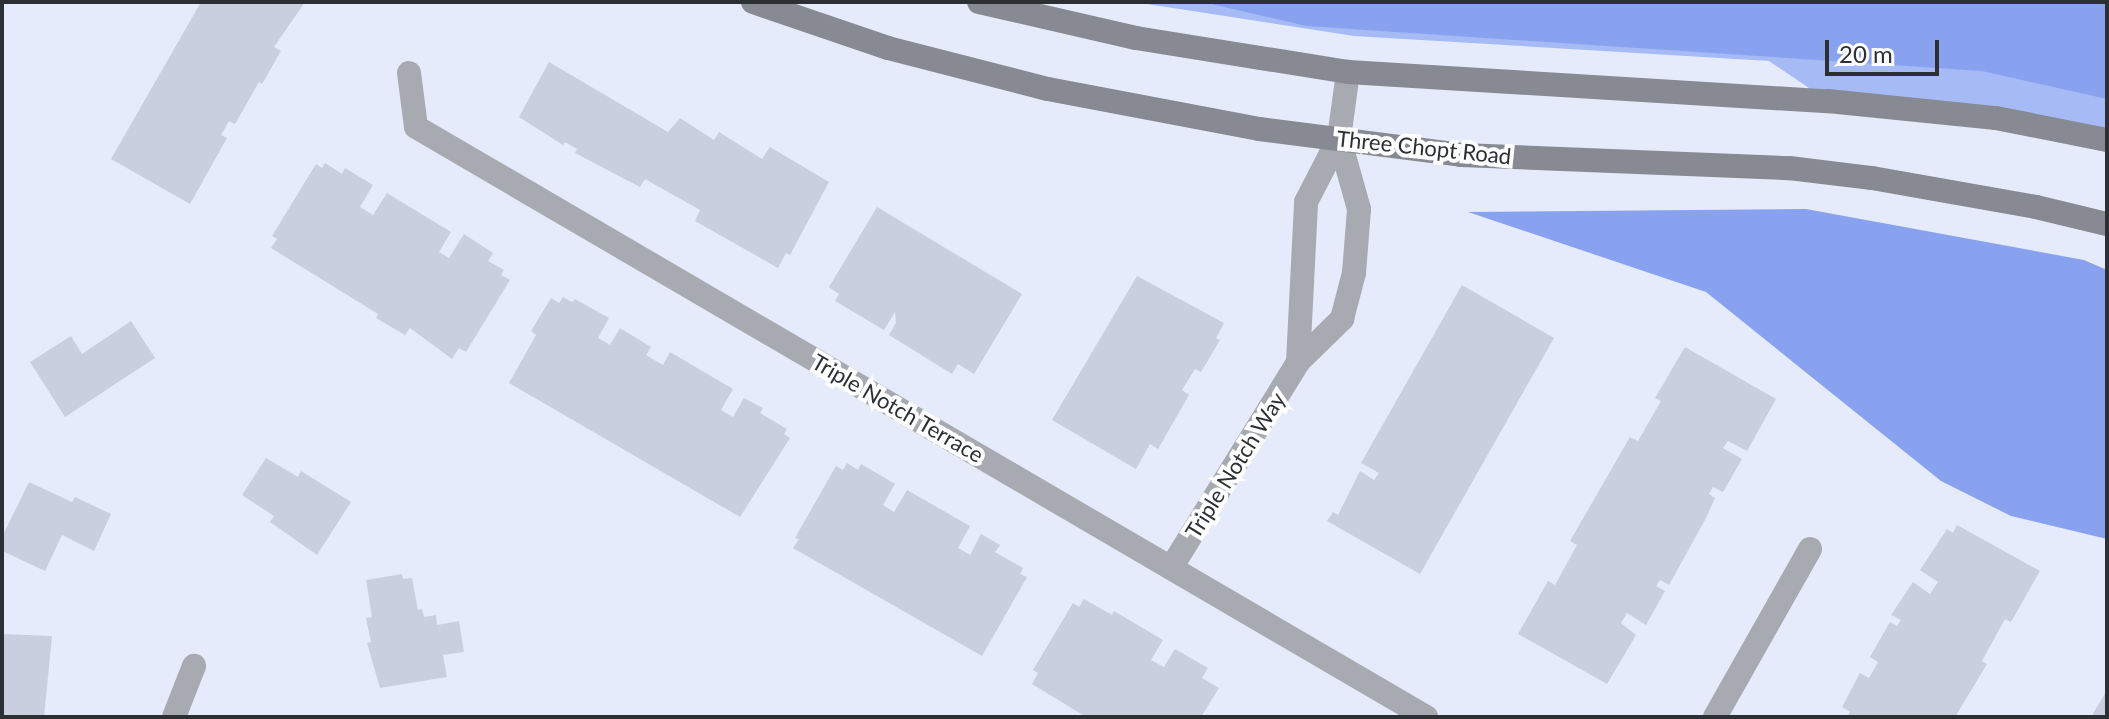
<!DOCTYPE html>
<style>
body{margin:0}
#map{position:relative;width:2109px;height:719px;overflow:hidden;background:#e5ebfa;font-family:Lato,sans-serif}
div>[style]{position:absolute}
.green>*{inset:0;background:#a6bbf6}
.forest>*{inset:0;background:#89a2ef}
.building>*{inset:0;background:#c9cfde}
.street>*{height:24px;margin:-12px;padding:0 12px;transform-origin:12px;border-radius:12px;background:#a7aab0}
.secondary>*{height:24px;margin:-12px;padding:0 12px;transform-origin:12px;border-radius:12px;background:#878a93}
span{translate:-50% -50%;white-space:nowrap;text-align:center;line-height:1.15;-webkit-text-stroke:8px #fff;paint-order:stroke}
.street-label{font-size:22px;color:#2c2f34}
.frame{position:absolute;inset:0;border:4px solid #2c2f34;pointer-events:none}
.scale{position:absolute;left:1825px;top:40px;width:114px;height:36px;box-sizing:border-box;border:4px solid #2c2f34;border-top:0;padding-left:10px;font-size:24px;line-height:28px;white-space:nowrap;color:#2c2f34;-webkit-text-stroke:6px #fff;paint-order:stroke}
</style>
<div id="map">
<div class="green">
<i style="clip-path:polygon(1134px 2px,2107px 2px,2107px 140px,1828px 101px,1769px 61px,1354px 36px)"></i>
</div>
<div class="forest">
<i style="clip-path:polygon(1203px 2px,2107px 2px,2107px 99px,1982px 71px,1306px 26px)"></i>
<i style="clip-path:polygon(1806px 209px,2084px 260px,2107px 270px,2107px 539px,2011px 516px,1941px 481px,1706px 292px,1468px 212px)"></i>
</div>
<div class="building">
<i style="clip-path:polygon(201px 2px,305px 2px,274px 47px,281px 51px,262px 84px,259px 82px,235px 124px,229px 121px,221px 135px,227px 138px,190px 204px,111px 159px)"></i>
<i style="clip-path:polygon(549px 62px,668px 132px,680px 118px,714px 140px,719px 132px,762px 159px,770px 147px,829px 182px,790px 255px,786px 253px,778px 268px,695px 221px,700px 210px,645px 179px,640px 187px,575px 153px,577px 149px,565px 142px,563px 145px,519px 117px)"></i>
<i style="clip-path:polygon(325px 163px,342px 174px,345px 168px,373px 185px,360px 207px,373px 215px,387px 193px,451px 232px,439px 252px,449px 258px,464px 234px,493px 253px,488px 261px,504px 270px,501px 275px,510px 280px,466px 352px,459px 348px,452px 359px,410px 328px,405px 335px,376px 318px,378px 314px,271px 248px,277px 239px,272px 236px,316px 164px,322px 168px)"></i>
<i style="clip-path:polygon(877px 207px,1022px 294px,974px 374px,958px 364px,952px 374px,889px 335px,896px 323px,895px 312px,884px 330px,835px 301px,839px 294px,829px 287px)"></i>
<i style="clip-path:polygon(1137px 276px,1224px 323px,1216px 338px,1220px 340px,1201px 372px,1195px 369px,1182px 390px,1189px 395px,1158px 449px,1150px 444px,1136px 469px,1052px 420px)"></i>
<i style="clip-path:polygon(1462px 285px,1554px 338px,1420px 574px,1327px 521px,1333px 512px,1338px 515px,1360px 471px,1374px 480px,1379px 473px,1361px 463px)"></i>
<i style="clip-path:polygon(563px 297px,572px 302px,575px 299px,609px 318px,598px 338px,610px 345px,620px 328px,651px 347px,646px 355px,663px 365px,670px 352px,733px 389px,721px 410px,733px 417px,744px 398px,763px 408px,760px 413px,787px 429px,784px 434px,790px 438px,740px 517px,509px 383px,536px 335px,531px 331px,551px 298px,559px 303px)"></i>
<i style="clip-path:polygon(131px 321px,155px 358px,65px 417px,30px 362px,71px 336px,82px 354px)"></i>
<i style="clip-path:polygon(1685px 347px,1776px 399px,1747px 451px,1728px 441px,1723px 448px,1742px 459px,1723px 492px,1713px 487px,1709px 494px,1715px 498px,1706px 518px,1669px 585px,1660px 580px,1656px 586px,1665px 591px,1646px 625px,1627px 613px,1621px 623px,1636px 635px,1607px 684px,1518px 634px,1548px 581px,1555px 585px,1577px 545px,1570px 541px,1630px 437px,1638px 441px,1661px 401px,1655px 398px)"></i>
<i style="clip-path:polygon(266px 458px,298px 477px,301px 471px,351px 502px,317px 555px,270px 522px,274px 516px,242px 495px)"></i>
<i style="clip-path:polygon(847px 463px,858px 470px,861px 464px,895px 484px,883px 505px,894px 512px,907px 490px,970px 526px,958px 548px,970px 555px,981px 534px,1000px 545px,995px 552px,1023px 568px,1020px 574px,1027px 577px,982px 656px,793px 548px,799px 539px,795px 538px,836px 466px,843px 470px)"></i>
<i style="clip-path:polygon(29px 482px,72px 502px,75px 497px,111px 514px,94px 551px,62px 535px,45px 571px,2px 551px,2px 537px)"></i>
<i style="clip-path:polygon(1957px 525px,2040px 571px,2011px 622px,2005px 619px,1982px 661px,1987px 664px,1955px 717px,1847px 717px,1850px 712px,1842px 707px,1860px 673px,1869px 678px,1878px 662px,1870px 657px,1890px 622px,1897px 626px,1901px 620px,1891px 615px,1913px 582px,1930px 594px,1938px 582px,1920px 570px,1947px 529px,1953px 533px)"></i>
<i style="clip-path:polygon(402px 574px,403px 579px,412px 578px,418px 610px,422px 609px,424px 617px,436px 615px,437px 625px,459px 621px,464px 652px,443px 655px,447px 677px,380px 688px,367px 643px,371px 642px,366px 618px,372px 617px,366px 580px)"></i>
<i style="clip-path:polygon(1084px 599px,1112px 615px,1114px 611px,1163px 640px,1151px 660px,1164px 667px,1175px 649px,1208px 668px,1202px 678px,1219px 688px,1201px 717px,1086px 717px,1032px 684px,1038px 673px,1033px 670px,1073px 603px,1079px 607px)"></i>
<i style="clip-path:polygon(2px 634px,52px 636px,44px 717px,2px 717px)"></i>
<i style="clip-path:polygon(2107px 690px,2107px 717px,2091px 717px)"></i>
</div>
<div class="street">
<i style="left:409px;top:73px;width:54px;rotate:82.6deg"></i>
<i style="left:416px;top:127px;width:1170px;rotate:30.29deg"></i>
<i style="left:1298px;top:362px;width:160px;rotate:-87.1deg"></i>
<i style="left:1306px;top:202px;width:72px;rotate:-62.7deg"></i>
<i style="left:1339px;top:138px;width:67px;rotate:-82.2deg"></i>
<i style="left:1171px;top:568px;width:242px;rotate:-58.3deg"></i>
<i style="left:1298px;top:362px;width:62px;rotate:-44.3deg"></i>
<i style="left:1342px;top:319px;width:48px;rotate:-75.4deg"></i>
<i style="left:1354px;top:273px;width:64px;rotate:-85.5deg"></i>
<i style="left:1359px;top:209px;width:74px;rotate:-105.7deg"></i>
<i style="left:174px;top:717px;width:55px;rotate:-68.6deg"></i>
<i style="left:1715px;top:717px;width:193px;rotate:-60.5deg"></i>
</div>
<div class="secondary">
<i style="left:753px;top:2px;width:143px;rotate:18.8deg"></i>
<i style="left:888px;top:48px;width:165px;rotate:14.4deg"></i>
<i style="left:1048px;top:89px;width:215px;rotate:10.7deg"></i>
<i style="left:1259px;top:129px;width:204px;rotate:7.3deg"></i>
<i style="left:1461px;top:155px;width:328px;rotate:2.3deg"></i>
<i style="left:1789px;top:168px;width:84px;rotate:6.9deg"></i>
<i style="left:1872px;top:178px;width:167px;rotate:10deg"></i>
<i style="left:2036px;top:207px;width:73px;rotate:13.5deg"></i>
<i style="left:979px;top:2px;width:161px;rotate:12.9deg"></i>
<i style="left:1136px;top:38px;width:215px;rotate:9.1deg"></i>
<i style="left:1348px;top:72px;width:481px;rotate:3.5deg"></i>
<i style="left:1828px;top:101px;width:169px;rotate:5.8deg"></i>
<i style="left:1996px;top:118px;width:113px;rotate:11.2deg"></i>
</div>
<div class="street-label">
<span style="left:1424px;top:147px;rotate:6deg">Three Chopt Road</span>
<span style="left:898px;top:408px;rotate:30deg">Triple Notch Terrace</span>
<span style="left:1235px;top:465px;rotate:-58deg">Triple Notch Way</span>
</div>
<div class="frame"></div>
<div class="scale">20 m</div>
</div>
